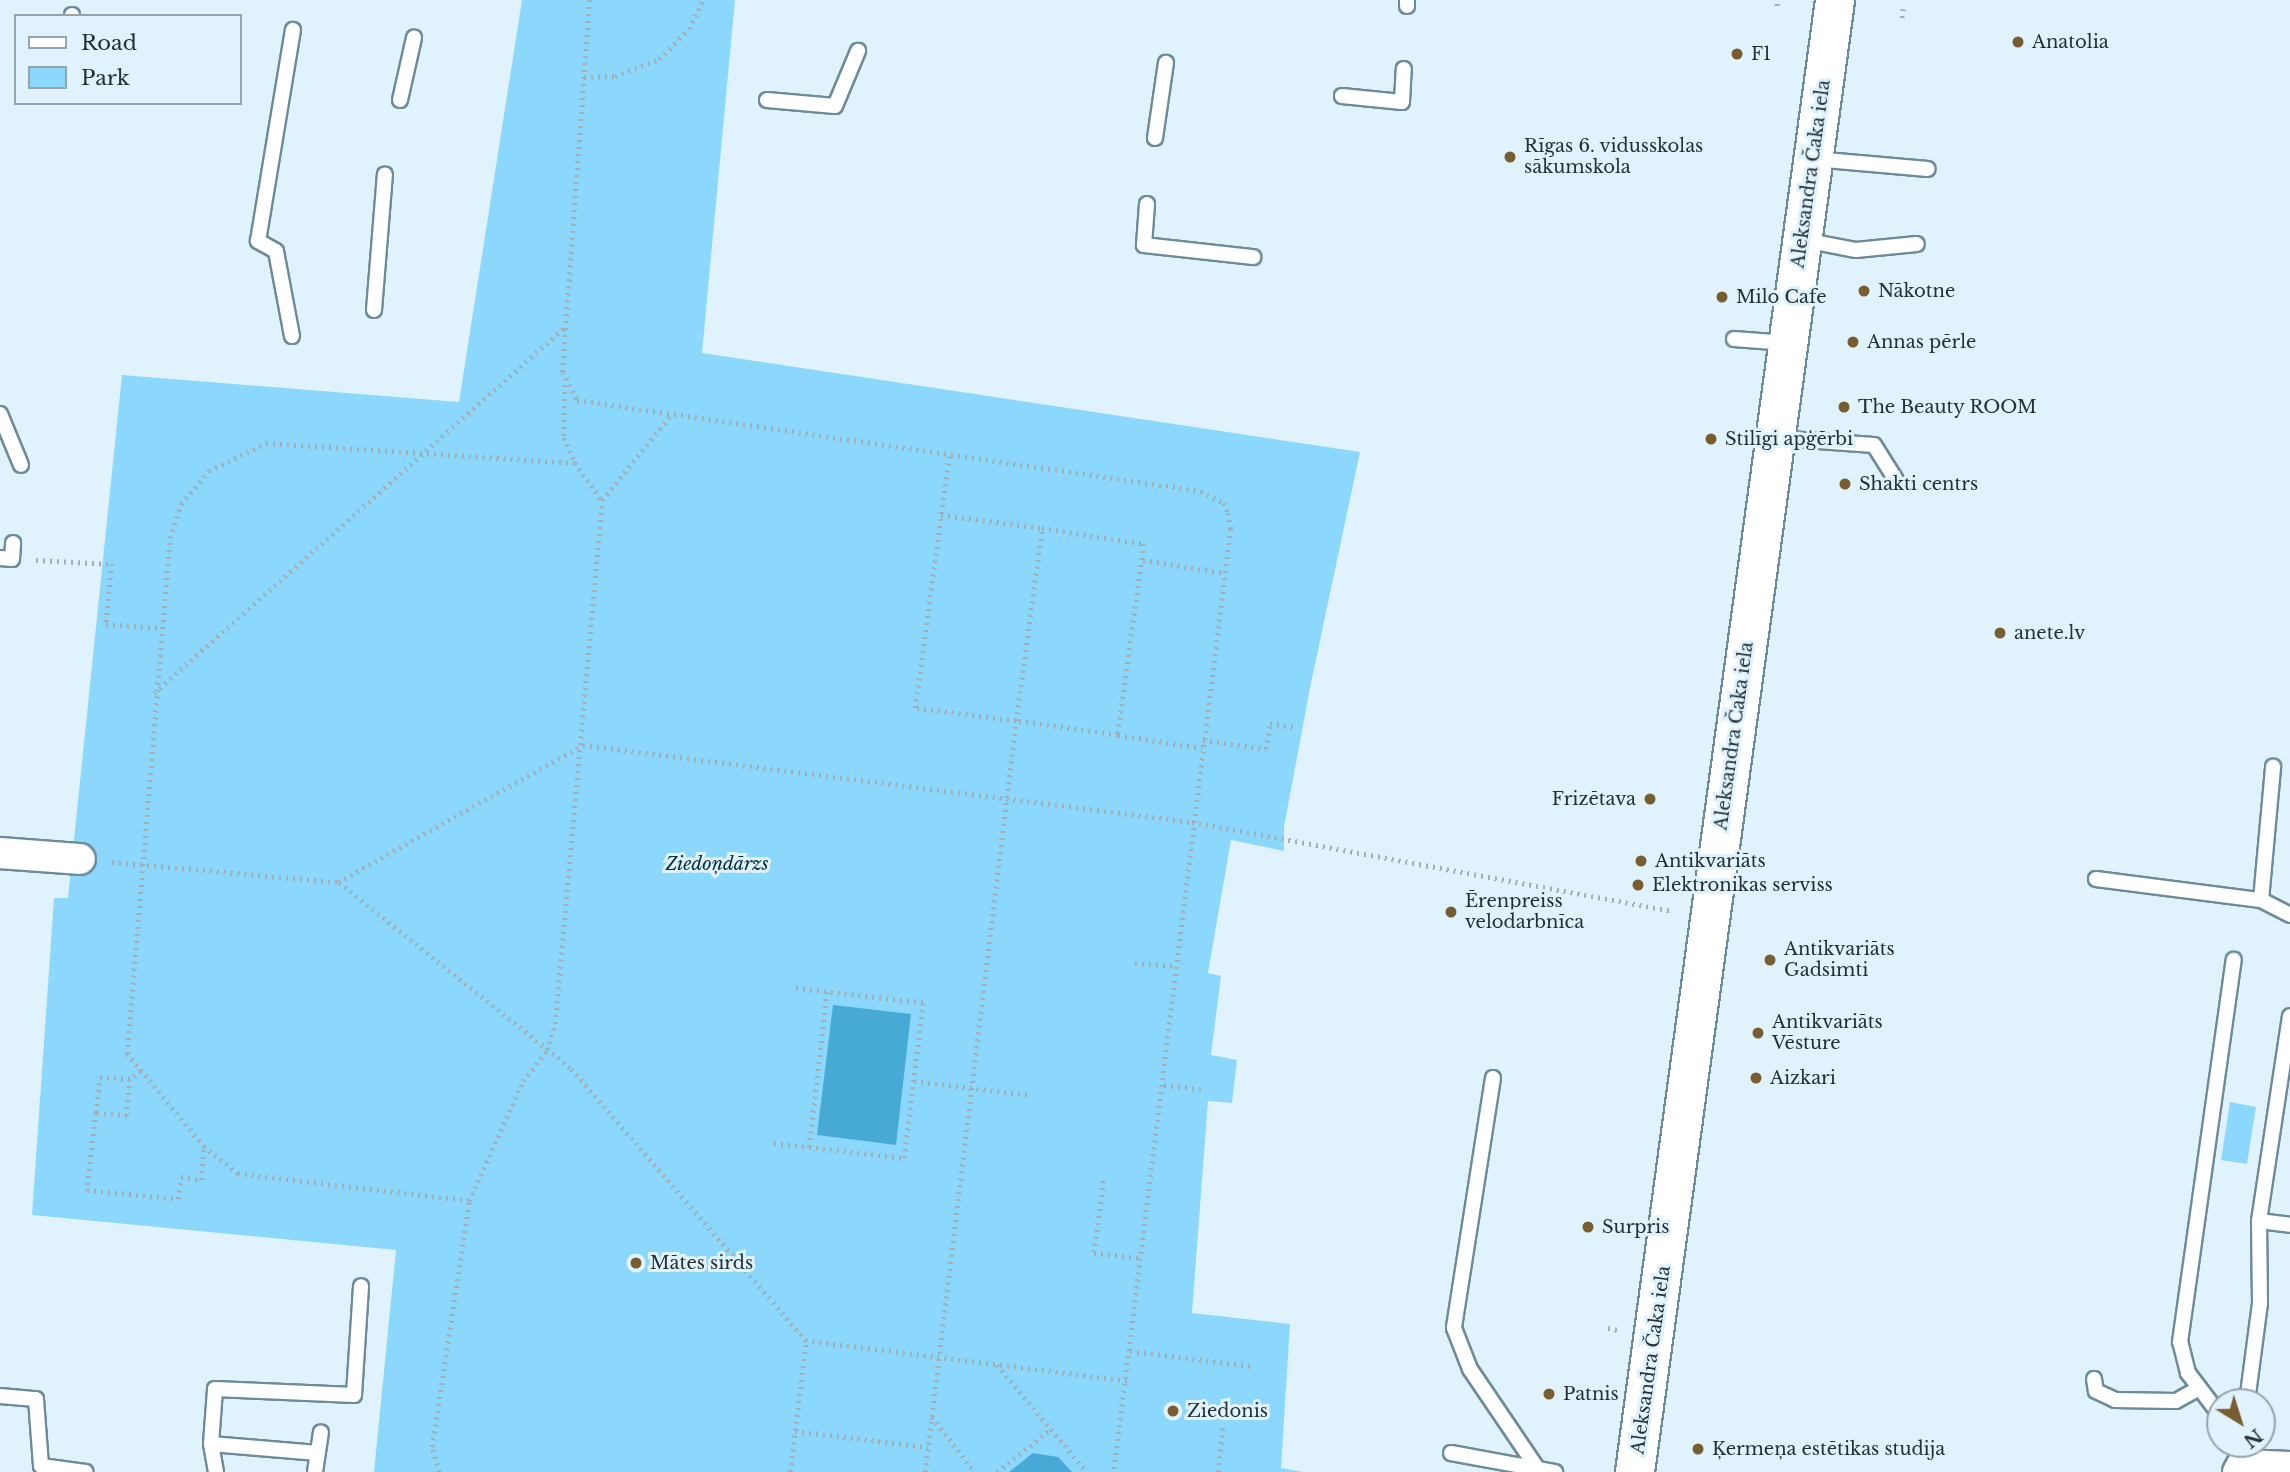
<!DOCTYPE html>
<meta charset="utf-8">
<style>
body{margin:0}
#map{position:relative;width:2290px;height:1472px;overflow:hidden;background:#e0f3fd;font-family:"Libre Baskerville",serif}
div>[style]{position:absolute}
.green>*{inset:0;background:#8cd8fc}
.water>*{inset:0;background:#47aad5}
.path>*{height:4.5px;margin-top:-2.25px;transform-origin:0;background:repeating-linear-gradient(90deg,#9fb0b8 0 2px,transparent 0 7px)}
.roads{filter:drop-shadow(2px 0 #6e8b9a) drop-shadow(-2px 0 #6e8b9a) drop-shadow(0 2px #6e8b9a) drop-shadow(0 -2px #6e8b9a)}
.service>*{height:14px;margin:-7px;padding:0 7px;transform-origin:7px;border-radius:7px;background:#fff}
.minor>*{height:30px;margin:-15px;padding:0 15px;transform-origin:15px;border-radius:15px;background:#fff}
.primary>*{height:38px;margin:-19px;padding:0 19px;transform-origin:19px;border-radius:19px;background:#fff}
.dots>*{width:19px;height:19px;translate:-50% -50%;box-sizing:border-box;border:4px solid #e0f3fd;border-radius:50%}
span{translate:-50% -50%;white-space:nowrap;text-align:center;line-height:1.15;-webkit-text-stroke:6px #e0f3fd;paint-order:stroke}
.poi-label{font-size:18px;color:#243036}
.left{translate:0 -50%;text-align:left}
.right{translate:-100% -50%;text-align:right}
.street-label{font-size:18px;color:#243036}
.park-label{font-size:18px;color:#002e3f;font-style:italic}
.legend{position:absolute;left:14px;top:14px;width:228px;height:91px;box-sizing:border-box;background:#e0f3fd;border:2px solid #95a5ad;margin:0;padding:9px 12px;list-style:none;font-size:21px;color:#243036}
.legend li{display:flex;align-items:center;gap:14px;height:35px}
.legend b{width:35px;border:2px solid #95a5ad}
.north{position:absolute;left:2206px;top:1388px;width:70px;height:70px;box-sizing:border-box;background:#e0f3fd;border:2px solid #95a5ad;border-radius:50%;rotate:142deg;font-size:19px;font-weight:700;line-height:28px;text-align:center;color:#243036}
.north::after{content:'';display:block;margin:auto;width:24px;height:32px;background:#775d2f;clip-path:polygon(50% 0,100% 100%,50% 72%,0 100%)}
</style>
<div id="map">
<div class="green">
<i style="clip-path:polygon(522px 0,735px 0,702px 353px,1360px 452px,1310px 688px,1284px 827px,1284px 851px,1231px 840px,1208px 973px,1221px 976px,1211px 1055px,1237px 1060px,1232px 1103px,1208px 1101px,1192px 1313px,1290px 1324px,1281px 1468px,1303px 1472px,374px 1472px,396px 1250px,32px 1215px,54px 898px,68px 898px,122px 375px,459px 402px)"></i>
<i style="clip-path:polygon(2230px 1102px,2256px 1107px,2247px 1164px,2221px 1160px)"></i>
</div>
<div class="water">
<i style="clip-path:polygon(833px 1005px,911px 1014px,896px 1145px,817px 1135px)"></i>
<i style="clip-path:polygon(1033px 1453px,1058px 1457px,1072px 1472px,1009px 1472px)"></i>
</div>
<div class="path">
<i style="left:590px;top:0;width:373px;rotate:94.2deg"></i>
<i style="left:563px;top:372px;width:31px;rotate:63deg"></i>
<i style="left:577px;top:400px;width:631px;rotate:8.3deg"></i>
<i style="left:1201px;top:491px;width:26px;rotate:28deg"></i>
<i style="left:1224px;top:503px;width:11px;rotate:68deg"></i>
<i style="left:1228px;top:513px;width:16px;rotate:79deg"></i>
<i style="left:1231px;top:529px;width:950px;rotate:97.07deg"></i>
<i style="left:1777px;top:6px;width:6px;rotate:-90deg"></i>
<i style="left:1902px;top:18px;width:9px;rotate:-84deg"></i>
<i style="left:584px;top:77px;width:31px;rotate:-2deg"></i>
<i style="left:615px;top:76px;width:47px;rotate:-21.1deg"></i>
<i style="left:659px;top:59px;width:42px;rotate:-45deg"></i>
<i style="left:689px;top:29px;width:32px;rotate:-64deg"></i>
<i style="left:565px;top:385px;width:53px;rotate:91.1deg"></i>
<i style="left:564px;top:438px;width:27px;rotate:66deg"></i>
<i style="left:575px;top:463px;width:46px;rotate:53.9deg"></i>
<i style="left:602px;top:500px;width:108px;rotate:-51deg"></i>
<i style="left:941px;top:515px;width:102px;rotate:7.3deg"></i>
<i style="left:1042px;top:528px;width:103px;rotate:8.9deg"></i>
<i style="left:1144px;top:544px;width:193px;rotate:97.8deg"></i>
<i style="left:1118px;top:735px;width:103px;rotate:-172.2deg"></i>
<i style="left:1016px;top:721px;width:195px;rotate:-82.3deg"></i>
<i style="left:36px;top:560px;width:76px;rotate:3deg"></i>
<i style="left:112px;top:564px;width:60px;rotate:95.7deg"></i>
<i style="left:106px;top:624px;width:54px;rotate:4.2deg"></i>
<i style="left:1143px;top:560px;width:83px;rotate:9deg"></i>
<i style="left:154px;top:693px;width:550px;rotate:-41.69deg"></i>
<i style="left:1118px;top:735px;width:85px;rotate:8.8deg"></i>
<i style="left:1203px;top:740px;width:64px;rotate:8.1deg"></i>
<i style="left:1266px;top:749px;width:26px;rotate:-81deg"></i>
<i style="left:1270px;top:723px;width:23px;rotate:10deg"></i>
<i style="left:112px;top:862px;width:226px;rotate:5.1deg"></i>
<i style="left:1135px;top:963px;width:41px;rotate:4.2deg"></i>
<i style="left:141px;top:1071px;width:14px;rotate:144deg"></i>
<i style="left:130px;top:1079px;width:37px;rotate:95deg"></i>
<i style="left:127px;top:1116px;width:31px;rotate:-174deg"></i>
<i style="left:96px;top:1113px;width:78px;rotate:96.7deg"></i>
<i style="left:87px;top:1190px;width:91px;rotate:5.6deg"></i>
<i style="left:178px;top:1199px;width:22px;rotate:-82deg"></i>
<i style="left:181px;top:1177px;width:20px;rotate:9deg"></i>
<i style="left:201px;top:1180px;width:32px;rotate:-85deg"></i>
<i style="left:914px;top:1081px;width:115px;rotate:7deg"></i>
<i style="left:1164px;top:1085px;width:38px;rotate:6deg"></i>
<i style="left:96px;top:1113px;width:36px;rotate:-84deg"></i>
<i style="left:100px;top:1077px;width:30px;rotate:4deg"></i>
<i style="left:774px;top:1143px;width:131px;rotate:6.6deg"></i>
<i style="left:904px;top:1158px;width:156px;rotate:-83deg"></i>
<i style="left:923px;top:1003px;width:132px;rotate:-173.5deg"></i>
<i style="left:809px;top:1147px;width:156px;rotate:-83.4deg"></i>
<i style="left:1104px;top:1181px;width:73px;rotate:97.9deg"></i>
<i style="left:1094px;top:1253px;width:47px;rotate:6.1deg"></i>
<i style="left:469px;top:1201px;width:233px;rotate:-173.3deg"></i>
<i style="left:238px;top:1174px;width:43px;rotate:-141.5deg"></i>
<i style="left:204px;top:1147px;width:121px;rotate:-129.6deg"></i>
<i style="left:127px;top:1054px;width:518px;rotate:-85.24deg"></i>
<i style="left:170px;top:538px;width:36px;rotate:-72deg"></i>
<i style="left:181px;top:504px;width:43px;rotate:-49.7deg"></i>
<i style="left:209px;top:471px;width:64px;rotate:-26.2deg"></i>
<i style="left:266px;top:443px;width:310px;rotate:3.7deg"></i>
<i style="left:1608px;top:1328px;width:10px;rotate:11deg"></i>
<i style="left:1130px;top:1351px;width:121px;rotate:7.1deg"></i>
<i style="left:997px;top:1365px;width:140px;rotate:49.9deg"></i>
<i style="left:1127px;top:1381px;width:323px;rotate:-172.9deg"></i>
<i style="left:806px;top:1341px;width:361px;rotate:-130.8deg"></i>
<i style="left:570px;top:1068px;width:297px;rotate:-141.3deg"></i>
<i style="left:338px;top:882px;width:281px;rotate:-29.2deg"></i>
<i style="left:583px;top:745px;width:614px;rotate:7.21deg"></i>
<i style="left:1192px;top:822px;width:489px;rotate:10.5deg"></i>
<i style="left:932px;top:1417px;width:70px;rotate:52deg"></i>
<i style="left:795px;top:1431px;width:134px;rotate:6.9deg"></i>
<i style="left:439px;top:1472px;width:26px;rotate:-106deg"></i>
<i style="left:432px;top:1447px;width:249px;rotate:-81.4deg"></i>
<i style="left:469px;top:1201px;width:132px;rotate:-65.8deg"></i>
<i style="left:523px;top:1081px;width:39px;rotate:-52deg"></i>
<i style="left:547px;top:1050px;width:27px;rotate:-73deg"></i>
<i style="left:555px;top:1024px;width:526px;rotate:-84.87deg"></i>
<i style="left:790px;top:1472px;width:132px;rotate:-83deg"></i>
<i style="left:925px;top:1472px;width:756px;rotate:-83.09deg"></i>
<i style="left:1016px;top:721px;width:102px;rotate:-172.7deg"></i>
<i style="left:915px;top:708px;width:254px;rotate:-82.3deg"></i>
<i style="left:997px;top:1472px;width:69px;rotate:-38.5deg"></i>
<i style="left:1218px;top:1472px;width:47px;rotate:-83.9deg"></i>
</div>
<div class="roads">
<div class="service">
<i style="left:1407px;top:6px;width:6px;rotate:-90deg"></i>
<i style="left:72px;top:16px;width:1px;rotate:-90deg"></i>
<i style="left:1342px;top:96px;width:60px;rotate:5.7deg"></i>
<i style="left:1402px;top:102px;width:33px;rotate:-87deg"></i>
<i style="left:400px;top:100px;width:64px;rotate:-77.3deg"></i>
<i style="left:767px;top:100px;width:68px;rotate:5deg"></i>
<i style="left:835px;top:106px;width:60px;rotate:-67.3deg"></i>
<i style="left:1155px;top:138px;width:76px;rotate:-81.7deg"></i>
<i style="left:1814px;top:159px;width:114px;rotate:5deg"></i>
<i style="left:1147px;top:204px;width:41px;rotate:94.2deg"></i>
<i style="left:1144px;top:245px;width:110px;rotate:6.3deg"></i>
<i style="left:1804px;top:240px;width:53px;rotate:10.9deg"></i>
<i style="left:1856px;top:250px;width:61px;rotate:-5.6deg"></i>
<i style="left:374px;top:310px;width:136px;rotate:-85.4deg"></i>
<i style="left:292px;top:336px;width:86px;rotate:-100.7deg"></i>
<i style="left:276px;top:251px;width:21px;rotate:-151deg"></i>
<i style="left:258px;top:241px;width:214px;rotate:-80.6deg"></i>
<i style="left:1734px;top:339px;width:53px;rotate:4.3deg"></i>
<i style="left:0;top:414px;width:55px;rotate:67.6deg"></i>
<i style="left:1776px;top:438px;width:98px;rotate:4.1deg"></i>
<i style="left:1874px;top:445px;width:41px;rotate:57.8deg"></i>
<i style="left:0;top:558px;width:12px;rotate:5deg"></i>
<i style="left:12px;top:559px;width:16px;rotate:-86deg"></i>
<i style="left:2096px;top:879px;width:166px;rotate:7.3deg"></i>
<i style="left:2261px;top:900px;width:33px;rotate:27deg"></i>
<i style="left:2261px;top:900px;width:134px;rotate:-84.8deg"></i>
<i style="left:1493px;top:1078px;width:253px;rotate:98.9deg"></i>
<i style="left:1454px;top:1328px;width:44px;rotate:68.7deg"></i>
<i style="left:1470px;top:1369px;width:120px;rotate:55.9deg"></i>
<i style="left:2259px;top:1221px;width:31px;rotate:7deg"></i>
<i style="left:2094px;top:1379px;width:12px;rotate:81deg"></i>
<i style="left:2096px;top:1391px;width:21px;rotate:25deg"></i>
<i style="left:2115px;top:1400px;width:61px;rotate:0.9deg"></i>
<i style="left:2176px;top:1401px;width:26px;rotate:-29deg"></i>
<i style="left:0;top:1396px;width:36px;rotate:5deg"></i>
<i style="left:36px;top:1399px;width:67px;rotate:85.7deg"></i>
<i style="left:41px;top:1466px;width:45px;rotate:7.6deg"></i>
<i style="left:2247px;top:1402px;width:100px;rotate:-82.5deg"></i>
<i style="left:2260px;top:1303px;width:82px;rotate:-90.7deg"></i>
<i style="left:2259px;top:1221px;width:207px;rotate:-81.4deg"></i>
<i style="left:2220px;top:1415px;width:53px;rotate:-127.3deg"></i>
<i style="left:2188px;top:1373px;width:32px;rotate:-104deg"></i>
<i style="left:2180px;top:1342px;width:386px;rotate:-82deg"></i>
<i style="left:211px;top:1444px;width:107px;rotate:4.8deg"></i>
<i style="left:1451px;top:1453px;width:106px;rotate:10.4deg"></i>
<i style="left:216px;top:1472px;width:28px;rotate:-100deg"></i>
<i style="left:211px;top:1444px;width:55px;rotate:-85.8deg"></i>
<i style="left:215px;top:1389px;width:139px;rotate:2.5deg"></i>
<i style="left:354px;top:1395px;width:109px;rotate:-86.3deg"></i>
<i style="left:315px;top:1472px;width:40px;rotate:-81.5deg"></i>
</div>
<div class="minor">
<i style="left:0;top:853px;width:80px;rotate:4.3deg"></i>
<i style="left:2238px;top:1472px;width:8px;rotate:-60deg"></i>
<i style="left:2242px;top:1465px;width:48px;rotate:2.4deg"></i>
</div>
<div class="primary">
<i style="left:1635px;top:1472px;width:1486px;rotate:-82.26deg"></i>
</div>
</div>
<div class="dots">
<i style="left:2018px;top:42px;background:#775d2f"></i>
<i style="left:1737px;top:54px;background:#775d2f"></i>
<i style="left:1510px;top:157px;background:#775d2f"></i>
<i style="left:1864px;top:291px;background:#775d2f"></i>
<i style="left:1722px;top:297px;background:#775d2f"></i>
<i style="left:1853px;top:342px;background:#775d2f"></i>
<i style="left:1844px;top:407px;background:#775d2f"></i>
<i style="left:1711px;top:439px;background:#775d2f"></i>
<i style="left:1845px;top:484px;background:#775d2f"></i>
<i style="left:2000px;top:633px;background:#775d2f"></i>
<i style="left:1650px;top:799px;background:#775d2f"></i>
<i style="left:1641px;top:861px;background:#775d2f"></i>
<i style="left:1638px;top:885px;background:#775d2f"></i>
<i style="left:1451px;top:912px;background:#775d2f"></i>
<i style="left:1770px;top:960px;background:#775d2f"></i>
<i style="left:1758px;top:1033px;background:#775d2f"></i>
<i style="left:1756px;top:1078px;background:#775d2f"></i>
<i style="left:1588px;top:1227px;background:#775d2f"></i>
<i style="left:636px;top:1263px;background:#775d2f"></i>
<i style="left:1549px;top:1394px;background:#775d2f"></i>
<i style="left:1173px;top:1411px;background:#775d2f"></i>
<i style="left:1698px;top:1449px;background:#775d2f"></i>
</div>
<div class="poi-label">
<span class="left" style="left:2032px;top:42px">Anatolia</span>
<span class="left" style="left:1751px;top:54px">F1</span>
<span class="left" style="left:1524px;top:157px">Rīgas 6. vidusskolas<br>sākumskola</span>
<span class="left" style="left:1878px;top:291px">Nākotne</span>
<span class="left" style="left:1736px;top:297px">Milo Cafe</span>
<span class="left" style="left:1867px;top:342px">Annas pērle</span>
<span class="left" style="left:1858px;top:407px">The Beauty ROOM</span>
<span class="left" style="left:1725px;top:439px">Stilīgi apģērbi</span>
<span class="left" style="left:1859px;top:484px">Shakti centrs</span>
<span class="left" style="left:2014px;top:633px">anete.lv</span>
<span class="right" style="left:1636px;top:799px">Frizētava</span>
<span class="left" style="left:1655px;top:861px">Antikvariāts</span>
<span class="left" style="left:1652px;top:885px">Elektronikas serviss</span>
<span class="left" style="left:1465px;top:912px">Ērenpreiss<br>velodarbnīca</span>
<span class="left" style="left:1784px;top:960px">Antikvariāts<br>Gadsimti</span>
<span class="left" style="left:1772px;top:1033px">Antikvariāts<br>Vēsture</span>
<span class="left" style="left:1770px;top:1078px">Aizkari</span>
<span class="left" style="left:1602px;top:1227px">Surpris</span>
<span class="left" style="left:650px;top:1263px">Mātes sirds</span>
<span class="left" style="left:1563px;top:1394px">Patnis</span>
<span class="left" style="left:1187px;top:1411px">Ziedonis</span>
<span class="left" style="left:1712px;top:1449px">Ķermeņa estētikas studija</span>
</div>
<div class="street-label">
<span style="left:1811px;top:174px;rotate:-82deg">Aleksandra Čaka iela</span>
<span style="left:1734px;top:736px;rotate:-82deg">Aleksandra Čaka iela</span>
<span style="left:1651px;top:1360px;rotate:-82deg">Aleksandra Čaka iela</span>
</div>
<div class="park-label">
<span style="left:717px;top:864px">Ziedoņdārzs</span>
</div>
<ul class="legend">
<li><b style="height:9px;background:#fff"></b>Road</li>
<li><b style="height:19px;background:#8cd8fc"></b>Park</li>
</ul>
<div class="north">N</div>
</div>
